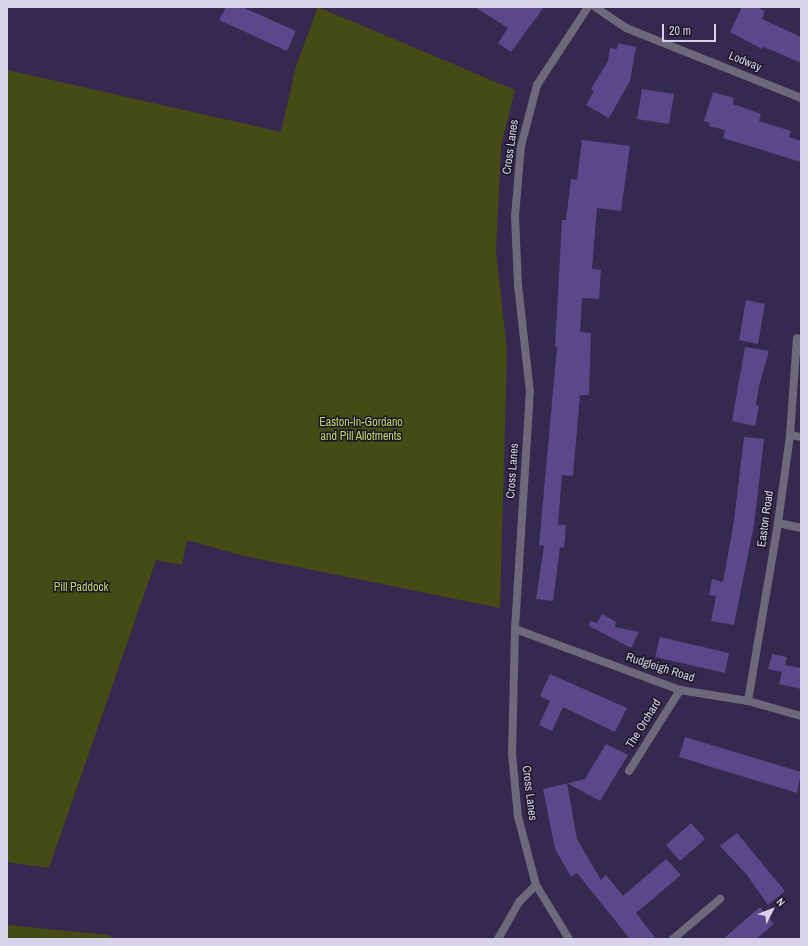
<!DOCTYPE html>
<style>
body{margin:0}
#map{position:relative;width:808px;height:946px;overflow:hidden;background:#34294e;font-family:"Archivo Narrow",sans-serif}
div>[style]{position:absolute}
.green>*{inset:0;background:#454b14}
.building>*{inset:0;background:#5b478a}
.minor>*{height:8px;margin:-4px;padding:0 4px;transform-origin:4px;border-radius:4px;background:#6d697b}
.tertiary>*{height:8px;margin:-4px;padding:0 4px;transform-origin:4px;border-radius:4px;background:#6d697b}
span{translate:-50% -50%;white-space:nowrap;text-align:center;line-height:1.15;-webkit-text-stroke:3px #1a1626;paint-order:stroke}
.street-label{font-size:12px;color:#d8d3ea}
.park-label{font-size:12px;color:#c5d465}
.frame{position:absolute;inset:0;border:8px solid #d8d3ea;pointer-events:none}
.north{position:absolute;left:752px;top:890px;width:40px;height:40px;-webkit-text-stroke:3px #1a1626;paint-order:stroke;rotate:48deg;font-size:11px;font-weight:700;line-height:16px;text-align:center;color:#d8d3ea}
.north::after{content:'';display:block;margin:auto;width:14px;height:18px;background:#d8d3ea;clip-path:polygon(50% 0,100% 100%,50% 72%,0 100%)}
.scale{position:absolute;left:662px;top:24px;width:54px;height:18px;box-sizing:border-box;border:2px solid #d8d3ea;border-top:0;padding-left:5px;font-size:12px;line-height:14px;white-space:nowrap;color:#d8d3ea;-webkit-text-stroke:3px #1a1626;paint-order:stroke}
</style>
<div id="map">
<div class="green">
<i style="clip-path:polygon(318px 7px,515px 90px,501px 145px,496px 252px,507px 350px,500px 608px,244px 556px,187px 540px,182px 565px,156px 560px,49px 868px,7px 862px,7px 70px,281px 132px,296px 66px)"></i>
<i style="clip-path:polygon(7px 925px,109px 935px,113px 939px,7px 939px)"></i>
</div>
<div class="building">
<i style="clip-path:polygon(226px 7px,242px 7px,296px 31px,287px 51px,219px 20px)"></i>
<i style="clip-path:polygon(475px 7px,544px 7px,511px 52px,498px 43px,508px 28px)"></i>
<i style="clip-path:polygon(742px 7px,756px 7px,765px 11px,762px 19px,801px 37px,801px 63px,776px 52px,763px 47px,762px 49px,730px 32px)"></i>
<i style="clip-path:polygon(618px 43px,636px 47px,630px 81px,609px 118px,586px 105px,594px 91px,591px 89px,608px 61px,610px 48px,617px 49px)"></i>
<i style="clip-path:polygon(642px 89px,674px 94px,669px 124px,637px 119px)"></i>
<i style="clip-path:polygon(713px 92px,734px 98px,733px 104px,761px 114px,759px 121px,791px 131px,789px 137px,801px 141px,801px 162px,723px 138px,725px 130px,709px 126px,710px 123px,704px 121px)"></i>
<i style="clip-path:polygon(582px 140px,630px 146px,621px 211px,597px 208px,592px 269px,601px 270px,599px 299px,582px 298px,580px 332px,591px 333px,589px 395px,580px 395px,573px 476px,562px 475px,558px 525px,566px 525px,564px 548px,560px 547px,553px 601px,536px 599px,544px 546px,539px 545px,557px 347px,555px 347px,562px 220px,566px 220px,571px 179px,577px 180px)"></i>
<i style="clip-path:polygon(746px 300px,765px 304px,758px 344px,739px 340px)"></i>
<i style="clip-path:polygon(745px 347px,769px 351px,759px 386px,756px 405px,759px 406px,755px 426px,732px 421px)"></i>
<i style="clip-path:polygon(744px 437px,764px 439px,754px 525px,734px 625px,711px 621px,716px 596px,709px 595px,712px 579px,723px 582px,734px 521px)"></i>
<i style="clip-path:polygon(602px 614px,616px 622px,615px 627px,639px 632px,631px 648px,589px 626px,590px 621px,597px 623px)"></i>
<i style="clip-path:polygon(660px 637px,729px 653px,725px 673px,655px 657px)"></i>
<i style="clip-path:polygon(772px 654px,787px 657px,785px 665px,801px 668px,801px 689px,779px 684px,782px 672px,768px 669px)"></i>
<i style="clip-path:polygon(550px 674px,627px 708px,615px 732px,563px 707px,552px 731px,539px 725px,550px 701px,540px 696px)"></i>
<i style="clip-path:polygon(685px 737px,801px 772px,797px 793px,679px 757px)"></i>
<i style="clip-path:polygon(606px 744px,628px 755px,600px 801px,567px 783px,577px 839px,601px 880px,606px 875px,623px 896px,666px 859px,681px 875px,636px 913px,656px 939px,630px 939px,577px 873px,571px 877px,555px 849px,543px 789px,585px 779px)"></i>
<i style="clip-path:polygon(691px 823px,705px 839px,680px 861px,666px 845px)"></i>
<i style="clip-path:polygon(737px 833px,785px 891px,768px 905px,747px 875px,720px 846px)"></i>
<i style="clip-path:polygon(760px 907px,774px 924px,756px 939px,723px 939px)"></i>
</div>
<div class="minor">
<i style="left:790px;top:435px;width:11px;rotate:10deg"></i>
<i style="left:778px;top:523px;width:24px;rotate:12deg"></i>
<i style="left:515px;top:629px;width:176px;rotate:20.3deg"></i>
<i style="left:680px;top:690px;width:69px;rotate:9.2deg"></i>
<i style="left:748px;top:701px;width:55px;rotate:15.8deg"></i>
<i style="left:748px;top:701px;width:181px;rotate:-80.4deg"></i>
<i style="left:778px;top:523px;width:89px;rotate:-82.2deg"></i>
<i style="left:790px;top:435px;width:97px;rotate:-85.9deg"></i>
<i style="left:629px;top:771px;width:96px;rotate:-57.8deg"></i>
<i style="left:498px;top:939px;width:43px;rotate:-60.4deg"></i>
<i style="left:519px;top:902px;width:24px;rotate:-45deg"></i>
<i style="left:569px;top:939px;width:63px;rotate:-121.4deg"></i>
<i style="left:536px;top:885px;width:70px;rotate:-104.8deg"></i>
<i style="left:518px;top:817px;width:63px;rotate:-95.4deg"></i>
<i style="left:512px;top:754px;width:125px;rotate:-88.6deg"></i>
<i style="left:515px;top:629px;width:237px;rotate:-86.4deg"></i>
<i style="left:530px;top:392px;width:108px;rotate:-96.4deg"></i>
<i style="left:518px;top:285px;width:69px;rotate:-92.5deg"></i>
<i style="left:515px;top:216px;width:70px;rotate:-85.1deg"></i>
<i style="left:521px;top:146px;width:63px;rotate:-75.3deg"></i>
<i style="left:537px;top:85px;width:93px;rotate:-56.8deg"></i>
<i style="left:673px;top:939px;width:62px;rotate:-40.4deg"></i>
</div>
<div class="tertiary">
<i style="left:595px;top:7px;width:37px;rotate:34deg"></i>
<i style="left:626px;top:28px;width:188px;rotate:21.8deg"></i>
</div>
<div class="street-label">
<span style="left:745px;top:62px;rotate:22deg">Lodway</span>
<span style="left:511px;top:147px;rotate:-82deg">Cross Lanes</span>
<span style="left:513px;top:471px;rotate:-86deg">Cross Lanes</span>
<span style="left:766px;top:519px;rotate:-82deg">Easton Road</span>
<span style="left:660px;top:668px;rotate:18deg">Rudgleigh Road</span>
<span style="left:644px;top:724px;rotate:-58deg">The Orchard</span>
<span style="left:529px;top:793px;rotate:83deg">Cross Lanes</span>
</div>
<div class="park-label">
<span style="left:361px;top:430px">Easton-In-Gordano<br>and Pill Allotments</span>
<span style="left:81px;top:588px">Pill Paddock</span>
</div>
<div class="frame"></div>
<div class="north">N</div>
<div class="scale">20 m</div>
</div>
